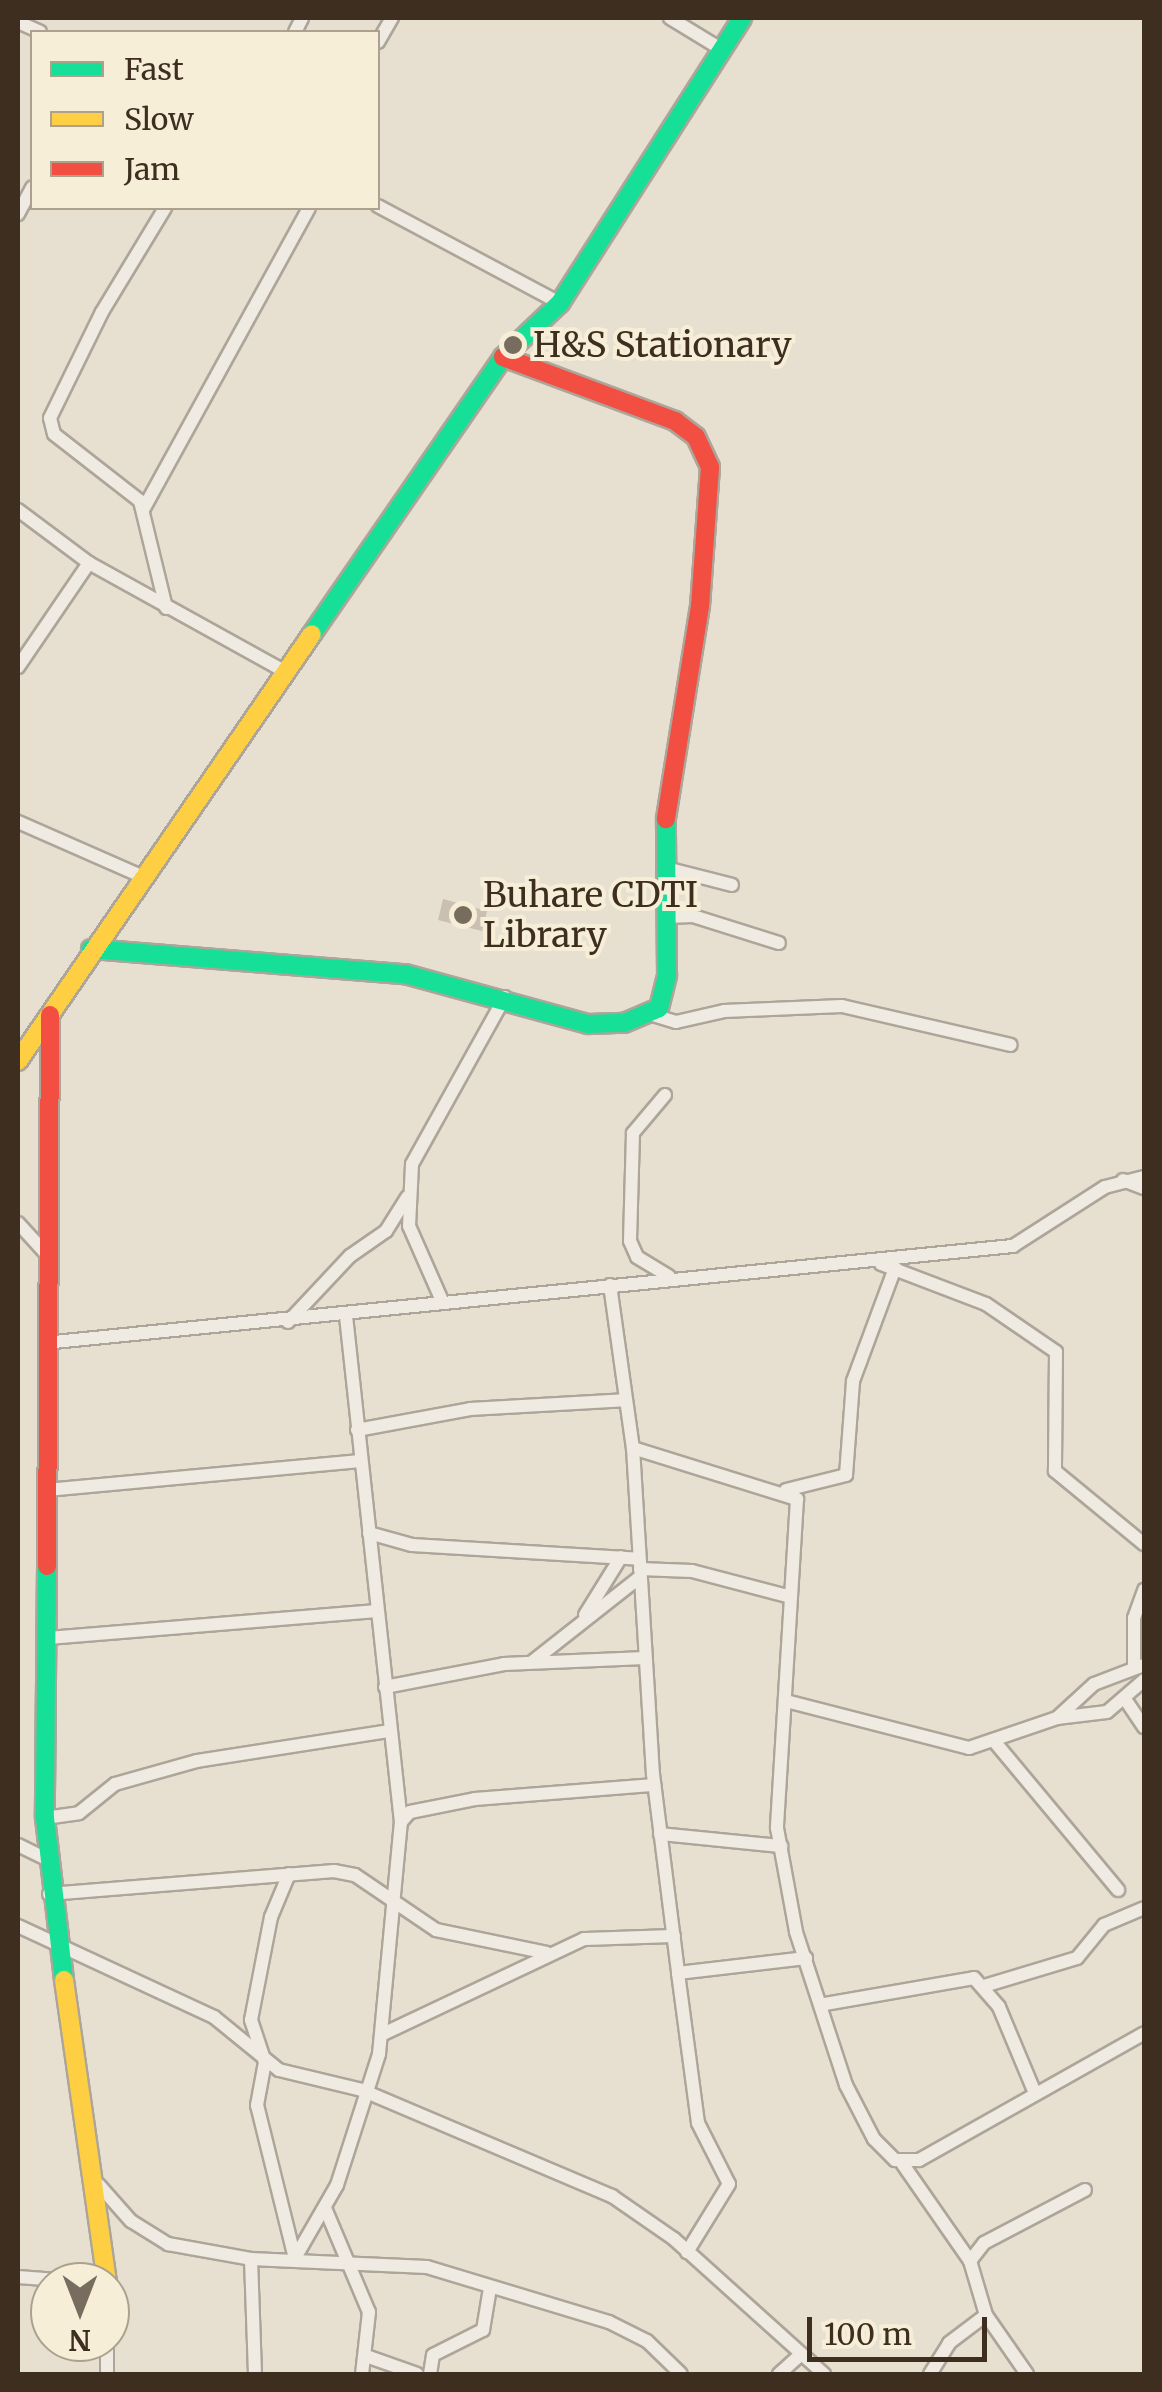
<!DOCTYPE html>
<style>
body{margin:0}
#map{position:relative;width:1162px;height:2392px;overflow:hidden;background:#e7e0d1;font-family:Merriweather,serif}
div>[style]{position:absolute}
.building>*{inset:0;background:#cbbfb2}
.roads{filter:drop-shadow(2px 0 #ada599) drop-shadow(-2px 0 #ada599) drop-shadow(0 2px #ada599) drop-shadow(0 -2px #ada599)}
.street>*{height:12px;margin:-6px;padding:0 6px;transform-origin:6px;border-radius:6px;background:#efebe3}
.fast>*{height:18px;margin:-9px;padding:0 9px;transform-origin:9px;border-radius:9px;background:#16e098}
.slow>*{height:18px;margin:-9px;padding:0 9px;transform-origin:9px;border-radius:9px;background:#ffcf43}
.jam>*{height:18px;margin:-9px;padding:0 9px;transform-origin:9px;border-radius:9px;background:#f24e42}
.dots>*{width:28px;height:28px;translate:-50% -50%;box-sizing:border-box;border:5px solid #f7eed8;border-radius:50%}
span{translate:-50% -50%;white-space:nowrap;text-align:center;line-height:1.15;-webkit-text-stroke:8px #f7eed8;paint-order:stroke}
.poi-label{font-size:35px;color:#3d2e20}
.left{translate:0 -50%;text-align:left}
.frame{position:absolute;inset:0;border:20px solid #3d2e20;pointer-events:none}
.legend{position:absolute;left:30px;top:30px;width:350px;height:180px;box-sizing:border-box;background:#f7eed8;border:2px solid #ada18e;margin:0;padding:12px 18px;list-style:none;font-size:30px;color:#3d2e20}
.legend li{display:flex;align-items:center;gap:20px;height:50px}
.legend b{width:50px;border:2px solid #ada18e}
.north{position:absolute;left:30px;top:2262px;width:100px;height:100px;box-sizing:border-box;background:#f7eed8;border:2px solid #ada18e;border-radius:50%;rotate:180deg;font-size:28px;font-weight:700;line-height:40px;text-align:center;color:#3d2e20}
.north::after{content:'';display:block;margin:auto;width:35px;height:45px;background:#786c5e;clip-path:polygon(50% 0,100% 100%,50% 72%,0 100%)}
.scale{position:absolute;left:807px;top:2317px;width:180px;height:45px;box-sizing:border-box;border:5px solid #3d2e20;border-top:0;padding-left:12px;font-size:30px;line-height:35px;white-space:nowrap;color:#3d2e20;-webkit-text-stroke:8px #f7eed8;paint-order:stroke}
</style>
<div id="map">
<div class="building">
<i style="clip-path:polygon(443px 899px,487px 911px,482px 931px,438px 920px)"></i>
</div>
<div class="roads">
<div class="street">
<i style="left:670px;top:18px;width:63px;rotate:31.4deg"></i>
<i style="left:18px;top:22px;width:24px;rotate:24deg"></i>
<i style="left:295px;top:32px;width:16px;rotate:-63deg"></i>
<i style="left:378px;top:42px;width:28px;rotate:-60deg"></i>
<i style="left:378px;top:206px;width:206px;rotate:28.1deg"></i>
<i style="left:165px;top:208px;width:122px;rotate:121.2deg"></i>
<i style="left:102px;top:312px;width:118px;rotate:116.1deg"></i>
<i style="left:50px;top:418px;width:16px;rotate:76deg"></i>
<i style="left:54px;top:434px;width:109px;rotate:37.9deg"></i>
<i style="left:140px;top:501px;width:110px;rotate:76.3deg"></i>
<i style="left:18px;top:214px;width:30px;rotate:-62deg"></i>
<i style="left:144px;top:508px;width:342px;rotate:-61.2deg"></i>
<i style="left:18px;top:510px;width:89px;rotate:36.7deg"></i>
<i style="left:89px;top:563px;width:225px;rotate:29deg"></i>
<i style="left:18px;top:667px;width:126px;rotate:-55.7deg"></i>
<i style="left:18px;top:822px;width:134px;rotate:23.7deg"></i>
<i style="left:666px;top:868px;width:68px;rotate:14.4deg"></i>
<i style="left:667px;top:917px;width:26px;rotate:-2deg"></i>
<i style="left:693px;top:916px;width:90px;rotate:17.4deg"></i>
<i style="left:653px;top:1015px;width:24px;rotate:17deg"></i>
<i style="left:676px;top:1022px;width:49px;rotate:-12.9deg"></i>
<i style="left:724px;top:1011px;width:118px;rotate:-2.4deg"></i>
<i style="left:842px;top:1006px;width:173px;rotate:13deg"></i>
<i style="left:665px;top:1095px;width:50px;rotate:130.1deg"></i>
<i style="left:633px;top:1133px;width:108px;rotate:91.6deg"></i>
<i style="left:630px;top:1241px;width:17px;rotate:66deg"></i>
<i style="left:637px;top:1257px;width:37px;rotate:31deg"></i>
<i style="left:1123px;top:1180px;width:22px;rotate:21deg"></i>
<i style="left:18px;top:1223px;width:47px;rotate:47.6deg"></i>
<i style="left:881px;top:1264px;width:112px;rotate:20.9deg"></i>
<i style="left:986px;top:1304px;width:85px;rotate:34.4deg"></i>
<i style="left:1056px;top:1352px;width:119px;rotate:90.5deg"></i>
<i style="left:1055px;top:1471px;width:115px;rotate:39.4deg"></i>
<i style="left:610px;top:1285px;width:165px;rotate:82deg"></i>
<i style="left:633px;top:1448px;width:327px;rotate:86.5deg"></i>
<i style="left:653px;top:1774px;width:201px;rotate:82.8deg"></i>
<i style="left:678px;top:1973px;width:151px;rotate:82.4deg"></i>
<i style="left:698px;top:2123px;width:68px;rotate:63.1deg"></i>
<i style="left:729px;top:2184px;width:80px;rotate:121.7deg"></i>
<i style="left:443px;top:1303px;width:84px;rotate:-113.8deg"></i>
<i style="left:409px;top:1226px;width:62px;rotate:-87.2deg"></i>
<i style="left:412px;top:1164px;width:191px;rotate:-60.9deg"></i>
<i style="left:346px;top:1316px;width:509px;rotate:83.8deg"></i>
<i style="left:288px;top:1322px;width:91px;rotate:-46.8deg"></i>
<i style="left:350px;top:1256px;width:44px;rotate:-34.8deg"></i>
<i style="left:386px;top:1231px;width:40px;rotate:-58deg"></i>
<i style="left:54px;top:1342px;width:964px;rotate:-5.72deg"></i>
<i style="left:1013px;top:1246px;width:109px;rotate:-32.7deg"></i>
<i style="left:1105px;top:1187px;width:40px;rotate:-14.4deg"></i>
<i style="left:357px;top:1430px;width:115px;rotate:-10.5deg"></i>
<i style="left:470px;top:1409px;width:154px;rotate:-3.3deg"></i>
<i style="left:633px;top:1448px;width:172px;rotate:17.3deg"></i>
<i style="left:797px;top:1499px;width:330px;rotate:93.5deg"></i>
<i style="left:777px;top:1828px;width:106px;rotate:79.6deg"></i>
<i style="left:796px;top:1932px;width:161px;rotate:71.9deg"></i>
<i style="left:846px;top:2085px;width:61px;rotate:62.6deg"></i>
<i style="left:874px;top:2139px;width:30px;rotate:45deg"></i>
<i style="left:895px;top:2160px;width:24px"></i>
<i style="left:919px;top:2160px;width:258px;rotate:-29.4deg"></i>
<i style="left:47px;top:1490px;width:314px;rotate:-5.3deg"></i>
<i style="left:786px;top:1490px;width:62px;rotate:-14deg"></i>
<i style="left:846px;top:1475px;width:94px;rotate:-85.7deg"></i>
<i style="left:853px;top:1381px;width:121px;rotate:-69.6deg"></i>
<i style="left:369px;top:1533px;width:45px;rotate:15.6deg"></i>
<i style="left:412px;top:1545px;width:227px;rotate:3.5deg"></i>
<i style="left:640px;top:1569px;width:52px;rotate:2.2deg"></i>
<i style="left:692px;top:1571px;width:102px;rotate:14.7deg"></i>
<i style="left:585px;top:1615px;width:68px;rotate:-58.2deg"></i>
<i style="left:48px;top:1638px;width:330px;rotate:-4.7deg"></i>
<i style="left:532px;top:1662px;width:137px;rotate:-38.2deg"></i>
<i style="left:1134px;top:1668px;width:50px;rotate:-90deg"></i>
<i style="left:1134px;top:1618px;width:30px;rotate:-70deg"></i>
<i style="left:385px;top:1687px;width:121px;rotate:-10.9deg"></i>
<i style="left:504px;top:1664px;width:141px;rotate:-2.4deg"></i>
<i style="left:1125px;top:1699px;width:34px;rotate:56deg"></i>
<i style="left:786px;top:1701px;width:189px;rotate:14.4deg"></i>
<i style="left:969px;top:1748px;width:93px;rotate:-18.8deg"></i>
<i style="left:1057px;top:1718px;width:50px;rotate:-42.6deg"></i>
<i style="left:1094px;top:1684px;width:53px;rotate:-20.8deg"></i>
<i style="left:1057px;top:1718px;width:50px;rotate:-6.8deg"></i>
<i style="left:1107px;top:1712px;width:49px;rotate:-40.9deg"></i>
<i style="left:994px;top:1741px;width:194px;rotate:50.2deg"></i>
<i style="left:45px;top:1818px;width:34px;rotate:-8deg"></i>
<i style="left:79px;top:1813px;width:46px;rotate:-38.9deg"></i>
<i style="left:115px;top:1784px;width:85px;rotate:-15.7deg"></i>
<i style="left:197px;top:1761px;width:194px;rotate:-8.9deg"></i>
<i style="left:660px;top:1834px;width:122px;rotate:5.7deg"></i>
<i style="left:18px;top:1845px;width:32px;rotate:26deg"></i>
<i style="left:289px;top:1874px;width:47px;rotate:112.7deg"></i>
<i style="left:271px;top:1917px;width:105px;rotate:101deg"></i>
<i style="left:251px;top:2020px;width:44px;rotate:71.6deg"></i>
<i style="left:265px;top:2062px;width:44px;rotate:100.5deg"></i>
<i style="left:257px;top:2105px;width:158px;rotate:76.1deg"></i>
<i style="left:49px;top:1894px;width:286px;rotate:-4.6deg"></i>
<i style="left:334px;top:1871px;width:21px;rotate:11deg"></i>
<i style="left:355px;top:1875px;width:98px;rotate:34.2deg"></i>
<i style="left:436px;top:1930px;width:113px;rotate:11.7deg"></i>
<i style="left:18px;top:1926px;width:216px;rotate:24.9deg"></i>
<i style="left:214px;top:2017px;width:84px;rotate:39.2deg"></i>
<i style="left:279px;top:2070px;width:85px;rotate:13.5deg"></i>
<i style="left:362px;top:2090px;width:272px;rotate:23deg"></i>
<i style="left:612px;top:2196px;width:75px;rotate:34.7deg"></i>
<i style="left:674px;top:2239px;width:202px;rotate:42deg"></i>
<i style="left:678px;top:1973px;width:129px;rotate:-6.7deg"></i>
<i style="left:984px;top:1986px;width:97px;rotate:-16.8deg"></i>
<i style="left:1077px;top:1958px;width:43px;rotate:-50.7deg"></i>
<i style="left:1104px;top:1925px;width:43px;rotate:-23deg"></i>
<i style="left:825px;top:2004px;width:151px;rotate:-9.9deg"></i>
<i style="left:974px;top:1978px;width:38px;rotate:49deg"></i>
<i style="left:999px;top:2007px;width:93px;rotate:67.3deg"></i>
<i style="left:383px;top:2034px;width:222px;rotate:-25.3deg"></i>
<i style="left:584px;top:1939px;width:90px;rotate:-1.9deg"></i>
<i style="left:902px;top:2163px;width:119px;rotate:55.2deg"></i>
<i style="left:99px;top:2185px;width:48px;rotate:48.4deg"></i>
<i style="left:131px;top:2221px;width:44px;rotate:31.9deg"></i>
<i style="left:168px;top:2244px;width:84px;rotate:10.2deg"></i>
<i style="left:251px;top:2259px;width:176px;rotate:2.6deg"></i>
<i style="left:427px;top:2267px;width:190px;rotate:16.8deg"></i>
<i style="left:609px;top:2322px;width:42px;rotate:26.6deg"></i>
<i style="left:647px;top:2341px;width:47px;rotate:44.1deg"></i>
<i style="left:325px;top:2208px;width:113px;rotate:67.1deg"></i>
<i style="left:369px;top:2312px;width:62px;rotate:96.4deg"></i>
<i style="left:295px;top:2258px;width:84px;rotate:-60.1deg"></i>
<i style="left:337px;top:2185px;width:138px;rotate:-72.2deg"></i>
<i style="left:379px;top:2054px;width:233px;rotate:-84.6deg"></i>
<i style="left:401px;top:1822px;width:13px;rotate:-48deg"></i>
<i style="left:410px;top:1812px;width:66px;rotate:-11.3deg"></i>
<i style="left:475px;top:1799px;width:180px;rotate:-4.5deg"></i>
<i style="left:251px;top:2259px;width:115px;rotate:88deg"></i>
<i style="left:18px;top:2277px;width:66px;rotate:4.3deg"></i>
<i style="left:366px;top:2356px;width:54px;rotate:19.4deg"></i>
<i style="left:107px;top:2374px;width:32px;rotate:-90deg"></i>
<i style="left:430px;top:2374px;width:19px;rotate:-81deg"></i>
<i style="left:433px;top:2355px;width:56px;rotate:-26.6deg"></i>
<i style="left:483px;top:2330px;width:43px;rotate:-80.5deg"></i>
<i style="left:779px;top:2374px;width:30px;rotate:-42deg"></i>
<i style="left:930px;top:2374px;width:36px;rotate:-58deg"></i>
<i style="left:949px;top:2343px;width:46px;rotate:-37.1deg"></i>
<i style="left:1027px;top:2374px;width:72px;rotate:-124.8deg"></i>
<i style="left:986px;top:2315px;width:56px;rotate:-106.5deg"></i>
<i style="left:970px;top:2261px;width:23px;rotate:-52deg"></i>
<i style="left:984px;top:2243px;width:114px;rotate:-27.7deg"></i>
</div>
<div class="fast">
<i style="left:312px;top:634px;width:336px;rotate:-55.4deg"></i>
<i style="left:503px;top:357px;width:79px;rotate:-43.5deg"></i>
<i style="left:560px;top:303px;width:338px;rotate:-57.4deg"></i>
<i style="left:91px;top:949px;width:315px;rotate:4.6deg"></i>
<i style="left:405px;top:974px;width:190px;rotate:15.3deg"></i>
<i style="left:588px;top:1024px;width:36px;rotate:-2deg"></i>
<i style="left:624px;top:1023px;width:38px;rotate:-23deg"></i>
<i style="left:659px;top:1008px;width:34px;rotate:-76deg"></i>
<i style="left:667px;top:975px;width:156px;rotate:-90.4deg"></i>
<i style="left:47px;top:1566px;width:252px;rotate:90.5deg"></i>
<i style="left:45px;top:1818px;width:163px;rotate:83.3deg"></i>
</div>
<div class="slow">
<i style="left:18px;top:1061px;width:518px;rotate:-55.45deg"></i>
<i style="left:64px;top:1980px;width:305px;rotate:81.9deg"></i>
</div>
<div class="jam">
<i style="left:503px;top:357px;width:184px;rotate:20.4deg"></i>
<i style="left:675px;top:421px;width:26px;rotate:37deg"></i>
<i style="left:696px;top:437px;width:33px;rotate:65deg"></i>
<i style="left:710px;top:467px;width:139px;rotate:94.1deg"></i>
<i style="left:700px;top:606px;width:216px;rotate:99.1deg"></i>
<i style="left:47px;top:1566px;width:551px;rotate:-89.69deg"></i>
</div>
</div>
<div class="dots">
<i style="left:513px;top:345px;background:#786c5e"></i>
<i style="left:463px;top:915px;background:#786c5e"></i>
</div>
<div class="poi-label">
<span class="left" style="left:533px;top:345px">H&amp;S Stationary</span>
<span class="left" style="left:483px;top:915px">Buhare CDTI<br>Library</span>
</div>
<div class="frame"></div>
<ul class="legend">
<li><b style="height:12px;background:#16e098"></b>Fast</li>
<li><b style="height:12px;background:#ffcf43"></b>Slow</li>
<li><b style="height:12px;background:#f24e42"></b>Jam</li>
</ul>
<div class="north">N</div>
<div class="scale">100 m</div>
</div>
